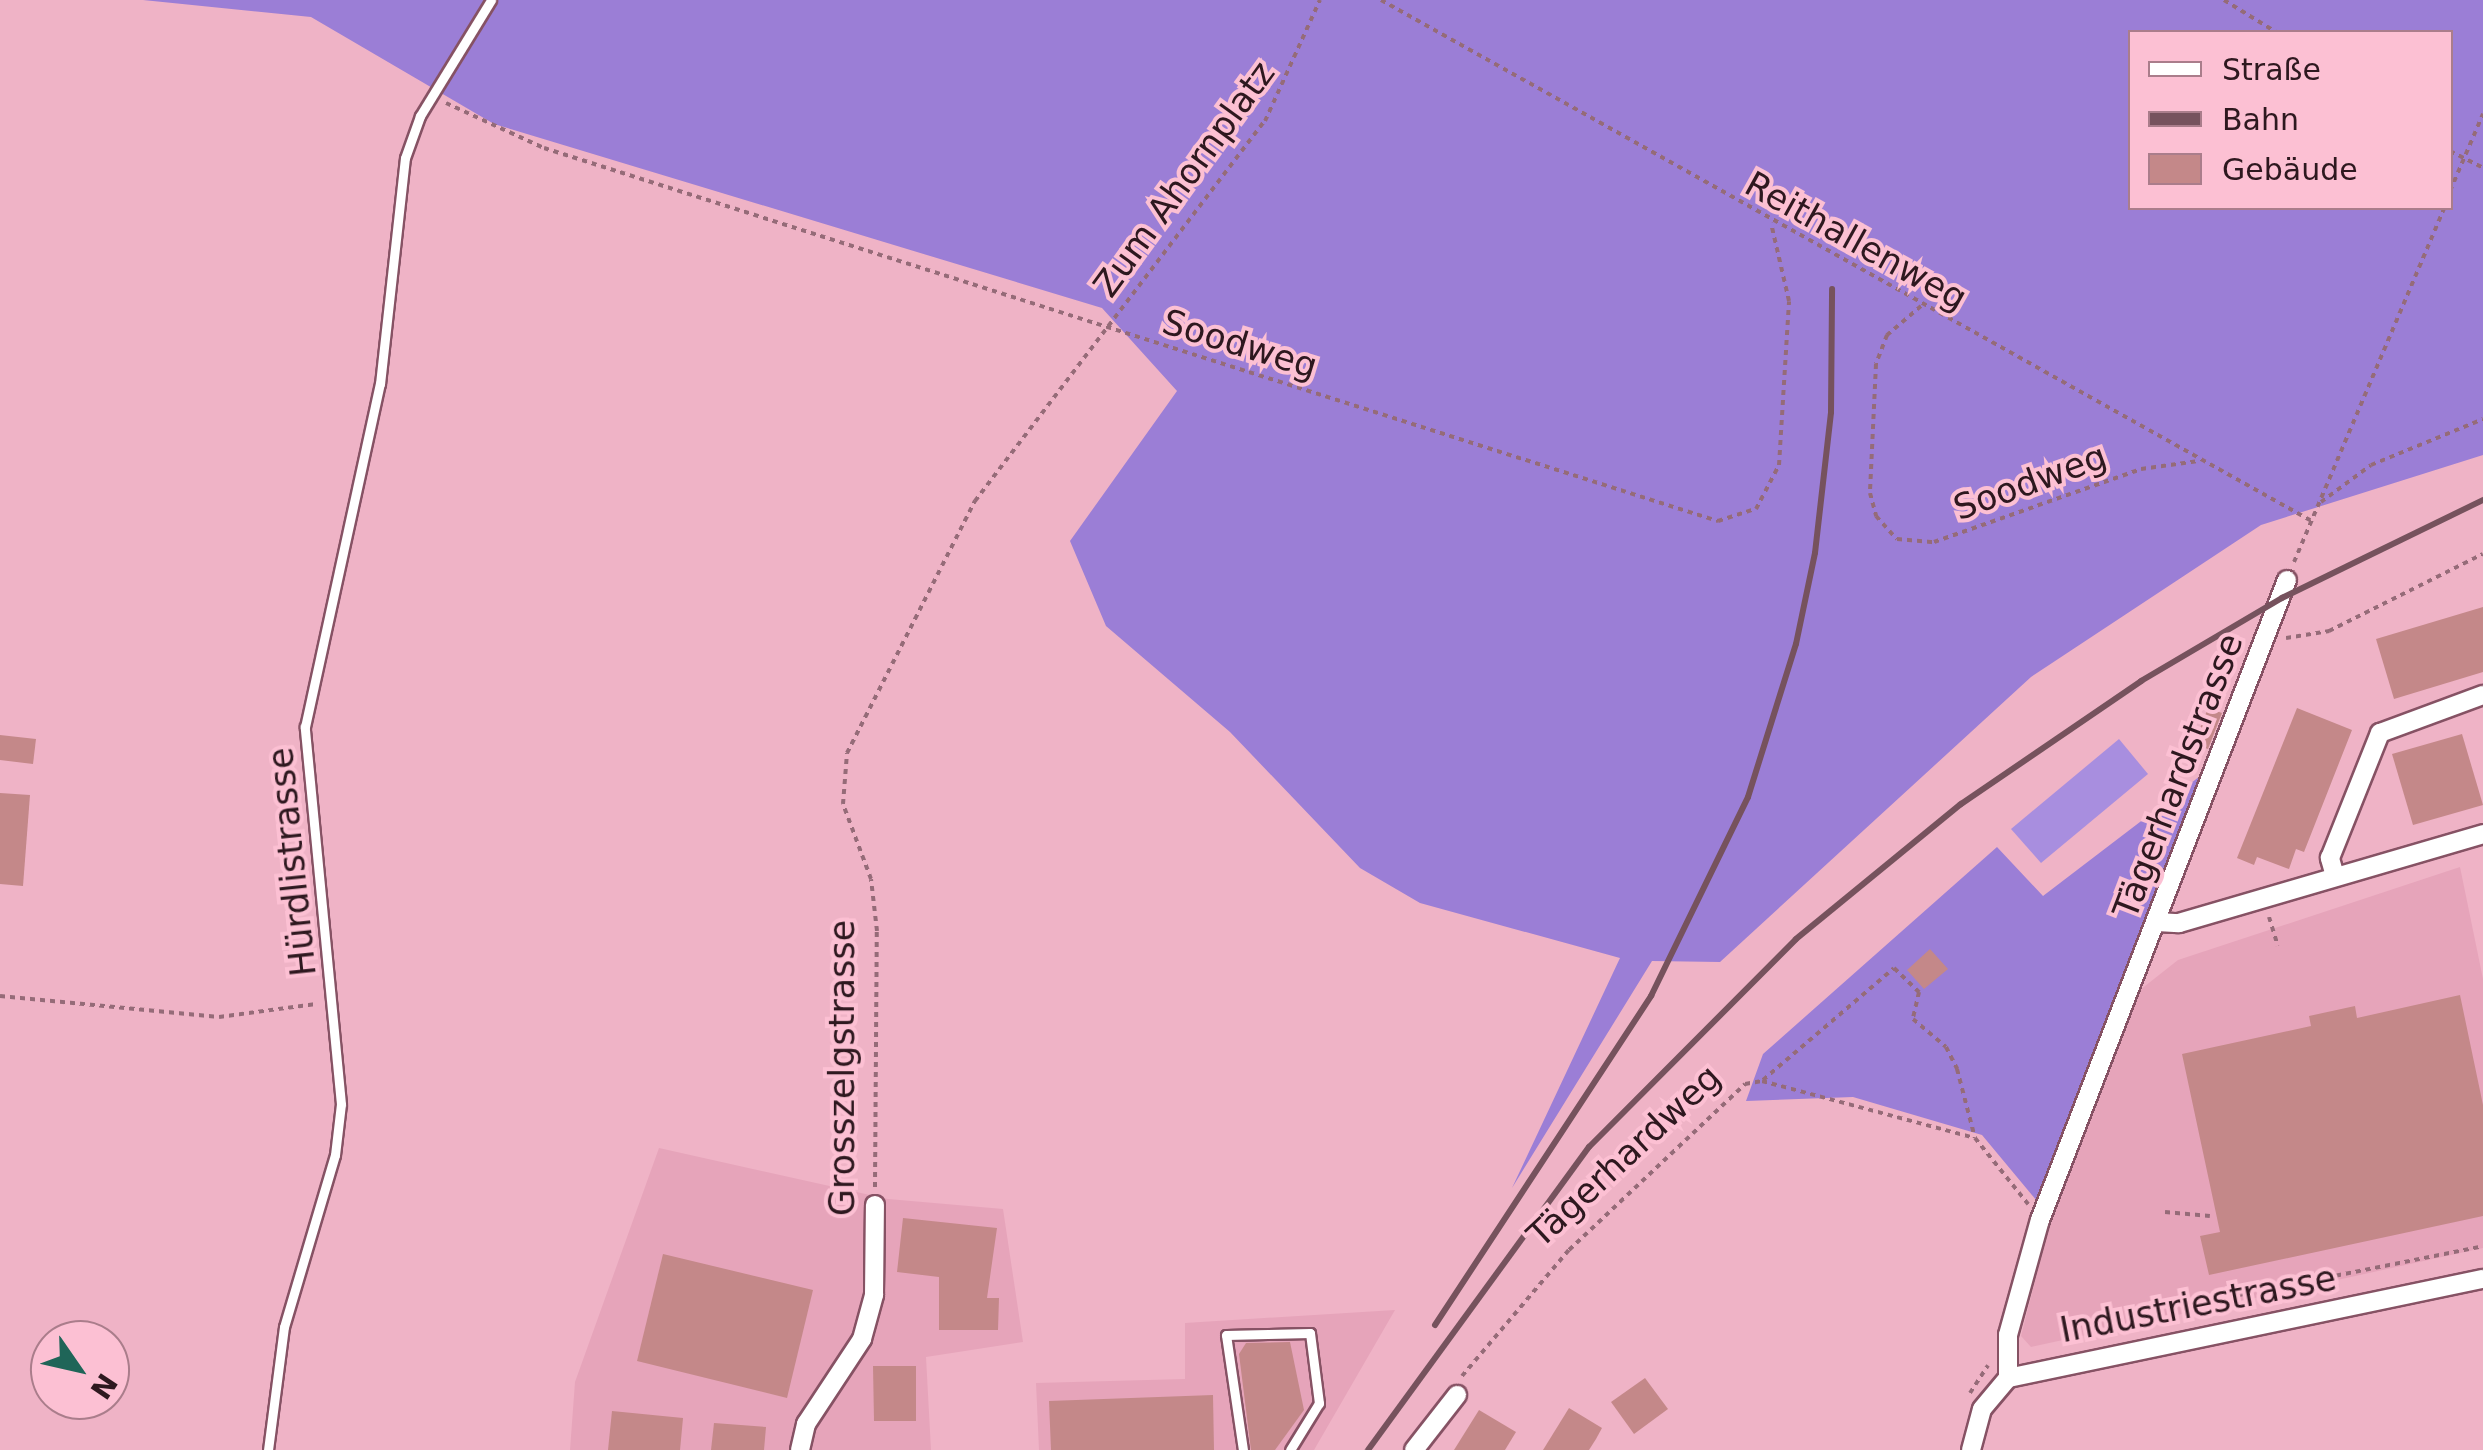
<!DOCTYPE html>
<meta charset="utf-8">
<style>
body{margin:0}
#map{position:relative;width:2483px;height:1450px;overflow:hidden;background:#efb3c6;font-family:"DejaVu Sans",sans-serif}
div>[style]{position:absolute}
.built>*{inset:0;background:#e6a4ba}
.green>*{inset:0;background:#a88edf}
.forest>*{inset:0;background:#9b7ed6}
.building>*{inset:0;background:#c48889}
.path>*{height:4px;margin-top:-2px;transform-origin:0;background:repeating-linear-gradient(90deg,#956b78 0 5px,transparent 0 10px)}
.roads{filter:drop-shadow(2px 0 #865264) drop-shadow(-2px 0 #865264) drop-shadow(0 2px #865264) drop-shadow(0 -2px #865264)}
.lane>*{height:9px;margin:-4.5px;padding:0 4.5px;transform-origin:4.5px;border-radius:4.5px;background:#fff}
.street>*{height:18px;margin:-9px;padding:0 9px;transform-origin:9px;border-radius:9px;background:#fff}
.rail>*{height:6px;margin:-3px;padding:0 3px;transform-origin:3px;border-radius:3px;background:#76525d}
span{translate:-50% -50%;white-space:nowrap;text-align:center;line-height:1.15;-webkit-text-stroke:8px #fcc0d3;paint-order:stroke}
.street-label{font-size:35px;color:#2e181f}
.legend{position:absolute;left:2128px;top:30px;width:325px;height:180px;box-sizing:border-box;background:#fcc0d3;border:2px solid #aa7d8b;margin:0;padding:12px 18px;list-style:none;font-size:30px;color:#2e181f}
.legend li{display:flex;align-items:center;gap:20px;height:50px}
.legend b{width:50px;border:2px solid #aa7d8b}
.north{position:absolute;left:30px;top:1320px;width:100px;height:100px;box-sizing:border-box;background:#fcc0d3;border:2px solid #aa7d8b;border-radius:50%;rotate:124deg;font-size:28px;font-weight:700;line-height:40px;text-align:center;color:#2e181f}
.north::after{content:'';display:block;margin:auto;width:35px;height:45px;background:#1f6558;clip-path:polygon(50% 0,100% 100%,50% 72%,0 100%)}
</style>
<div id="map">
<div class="built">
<i style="clip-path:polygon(2460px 867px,2483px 979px,2483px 1248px,2031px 1347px,2021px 1336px,2053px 1211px,2140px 990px,2178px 960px)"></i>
<i style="clip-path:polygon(659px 1148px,888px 1199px,1003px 1209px,1023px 1342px,926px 1357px,931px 1450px,570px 1450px,575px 1382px)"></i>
<i style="clip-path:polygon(1395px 1310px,1314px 1450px,1039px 1450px,1036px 1383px,1185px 1379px,1185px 1323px)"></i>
</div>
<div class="green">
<i style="clip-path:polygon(2119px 739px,2148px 774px,2041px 863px,2011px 829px)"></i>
</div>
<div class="forest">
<i style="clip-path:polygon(evenodd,143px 0,2483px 0,2483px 455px,2261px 525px,2031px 677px,1720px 962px,1652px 961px,1512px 1188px,1620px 958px,1420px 903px,1360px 868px,1230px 732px,1106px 626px,1070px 541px,1177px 391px,1102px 308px,494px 124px,311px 17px,143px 0,2130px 32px,2450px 32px,2450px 208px,2130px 208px,2130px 32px)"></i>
<i style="clip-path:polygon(2212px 767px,2037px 1201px,1982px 1135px,1853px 1097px,1746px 1101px,1763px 1054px,1997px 847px,2043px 896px)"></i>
</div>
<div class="building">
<i style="clip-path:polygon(2483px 607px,2483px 672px,2394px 699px,2376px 639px)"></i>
<i style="clip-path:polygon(2208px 708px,2222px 713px,2208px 749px,2194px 744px)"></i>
<i style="clip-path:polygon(2297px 708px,2352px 730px,2304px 852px,2296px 849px,2289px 869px,2257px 857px,2254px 865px,2237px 858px)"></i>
<i style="clip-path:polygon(2462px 734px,2483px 805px,2413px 825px,2392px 754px)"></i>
<i style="clip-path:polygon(0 735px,36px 739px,33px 764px,0 760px)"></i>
<i style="clip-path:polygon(0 793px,30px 795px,23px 886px,0 884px)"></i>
<i style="clip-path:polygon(1930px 949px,1948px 969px,1924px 989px,1907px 970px)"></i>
<i style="clip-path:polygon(2460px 995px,2483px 1105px,2483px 1216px,2209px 1275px,2200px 1236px,2220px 1232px,2182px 1054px,2311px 1026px,2309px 1016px,2355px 1006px,2357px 1018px)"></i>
<i style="clip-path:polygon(903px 1218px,997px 1228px,987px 1298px,999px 1298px,998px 1330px,939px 1330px,939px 1277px,897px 1272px)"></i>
<i style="clip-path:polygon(663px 1254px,813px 1290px,787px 1398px,637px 1361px)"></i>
<i style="clip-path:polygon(1290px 1342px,1304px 1410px,1275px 1450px,1251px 1450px,1239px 1354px,1246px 1343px)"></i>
<i style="clip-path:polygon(873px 1366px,916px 1366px,916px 1421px,874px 1421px)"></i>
<i style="clip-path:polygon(1645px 1378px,1668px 1409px,1634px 1434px,1611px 1402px)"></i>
<i style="clip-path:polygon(1213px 1395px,1214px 1450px,1051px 1450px,1049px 1401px)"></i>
<i style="clip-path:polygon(1569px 1408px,1602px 1428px,1596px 1439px,1589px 1450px,1543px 1450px)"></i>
<i style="clip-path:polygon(1479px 1410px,1516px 1432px,1505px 1450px,1454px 1450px)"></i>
<i style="clip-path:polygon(612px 1411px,683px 1418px,680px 1450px,608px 1450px)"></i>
<i style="clip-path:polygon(714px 1423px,766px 1427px,764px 1450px,711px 1450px)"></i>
</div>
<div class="path">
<i style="left:1381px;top:0;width:1065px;rotate:29.24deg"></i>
<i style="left:2224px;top:0;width:61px;rotate:31.6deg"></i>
<i style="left:446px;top:103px;width:108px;rotate:24.7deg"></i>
<i style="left:544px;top:148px;width:1232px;rotate:17.63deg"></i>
<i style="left:1718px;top:521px;width:40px;rotate:-18deg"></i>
<i style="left:1756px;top:509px;width:50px;rotate:-62.4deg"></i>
<i style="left:1779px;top:465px;width:164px;rotate:-86.5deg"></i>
<i style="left:1789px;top:301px;width:80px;rotate:-103deg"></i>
<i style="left:2450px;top:151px;width:37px;rotate:27deg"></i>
<i style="left:2450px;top:191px;width:84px;rotate:-66.8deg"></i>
<i style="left:1921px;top:306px;width:45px;rotate:139.5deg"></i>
<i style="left:1887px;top:335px;width:31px;rotate:111deg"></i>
<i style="left:1876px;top:364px;width:129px;rotate:92.7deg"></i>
<i style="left:1870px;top:493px;width:24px;rotate:75deg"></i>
<i style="left:1876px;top:516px;width:31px;rotate:48deg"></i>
<i style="left:1897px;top:539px;width:37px;rotate:5deg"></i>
<i style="left:1934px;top:542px;width:219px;rotate:-19.4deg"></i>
<i style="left:2141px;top:469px;width:58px;rotate:-8deg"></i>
<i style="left:2321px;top:502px;width:62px;rotate:-36.5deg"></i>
<i style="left:2371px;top:465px;width:121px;rotate:-22.3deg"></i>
<i style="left:2294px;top:562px;width:384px;rotate:-67deg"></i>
<i style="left:2286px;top:638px;width:44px;rotate:-9.2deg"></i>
<i style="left:2329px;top:631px;width:172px;rotate:-26.6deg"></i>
<i style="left:2269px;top:917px;width:30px;rotate:73deg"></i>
<i style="left:0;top:996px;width:220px;rotate:5.5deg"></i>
<i style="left:219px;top:1017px;width:98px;rotate:-7.6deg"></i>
<i style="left:1763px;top:1080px;width:172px;rotate:-40.5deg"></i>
<i style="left:1894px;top:968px;width:35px;rotate:44deg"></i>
<i style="left:1919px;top:992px;width:28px;rotate:103deg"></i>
<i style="left:1913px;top:1019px;width:43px;rotate:40.3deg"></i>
<i style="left:1946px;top:1047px;width:25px;rotate:63deg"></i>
<i style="left:1957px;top:1069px;width:71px;rotate:75.4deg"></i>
<i style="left:875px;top:1187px;width:256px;rotate:-89.6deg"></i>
<i style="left:877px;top:931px;width:52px;rotate:-96.6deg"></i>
<i style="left:871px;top:879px;width:80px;rotate:-110.5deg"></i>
<i style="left:843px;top:804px;width:51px;rotate:-85.5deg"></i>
<i style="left:847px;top:753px;width:283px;rotate:-63.1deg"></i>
<i style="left:975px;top:501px;width:478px;rotate:-52.7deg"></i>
<i style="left:1265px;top:121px;width:133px;rotate:-65.6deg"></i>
<i style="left:2165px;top:1212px;width:45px;rotate:5.1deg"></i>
<i style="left:2189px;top:1305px;width:300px;rotate:-11.3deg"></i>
<i style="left:1462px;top:1376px;width:165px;rotate:-49.7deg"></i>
<i style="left:1569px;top:1250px;width:242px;rotate:-43.3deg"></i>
<i style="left:1745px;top:1084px;width:17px;rotate:-10deg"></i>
<i style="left:1762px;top:1081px;width:220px;rotate:15deg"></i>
<i style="left:1975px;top:1138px;width:85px;rotate:51.2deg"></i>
<i style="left:1970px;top:1393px;width:33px;rotate:-57deg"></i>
</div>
<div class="roads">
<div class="lane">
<i style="left:268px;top:1450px;width:124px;rotate:-82.6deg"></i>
<i style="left:284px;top:1327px;width:179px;rotate:-73.5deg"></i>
<i style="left:335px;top:1155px;width:51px;rotate:-83.3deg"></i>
<i style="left:341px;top:1104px;width:379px;rotate:-95.5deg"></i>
<i style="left:305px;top:727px;width:351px;rotate:-77.7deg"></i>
<i style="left:380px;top:384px;width:227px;rotate:-83.7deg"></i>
<i style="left:405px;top:158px;width:45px;rotate:-70.3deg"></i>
<i style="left:420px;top:116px;width:136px;rotate:-58.5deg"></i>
<i style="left:1243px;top:1450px;width:116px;rotate:-98.4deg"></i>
<i style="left:1226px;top:1335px;width:84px;rotate:-1.4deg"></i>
<i style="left:1310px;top:1333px;width:71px;rotate:82.7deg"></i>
<i style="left:1319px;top:1403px;width:55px;rotate:121.7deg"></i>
</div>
<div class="street">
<i style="left:2335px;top:876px;width:19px;rotate:-106deg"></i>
<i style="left:2330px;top:858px;width:135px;rotate:-68.2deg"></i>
<i style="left:2380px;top:733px;width:110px;rotate:-20.3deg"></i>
<i style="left:2157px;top:922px;width:22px;rotate:3deg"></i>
<i style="left:2179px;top:923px;width:317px;rotate:-16.3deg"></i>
<i style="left:2008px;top:1378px;width:43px;rotate:-90deg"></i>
<i style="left:2008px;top:1335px;width:119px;rotate:-74.5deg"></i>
<i style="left:2040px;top:1220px;width:686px;rotate:-68.9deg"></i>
<i style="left:800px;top:1450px;width:27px;rotate:-77deg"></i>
<i style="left:806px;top:1424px;width:102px;rotate:-56.6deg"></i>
<i style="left:862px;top:1339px;width:46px;rotate:-74.7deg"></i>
<i style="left:874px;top:1295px;width:90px;rotate:-89.4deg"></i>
<i style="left:1414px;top:1450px;width:70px;rotate:-52deg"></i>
<i style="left:1971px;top:1450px;width:42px;rotate:-75deg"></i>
<i style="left:1982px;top:1409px;width:40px;rotate:-50deg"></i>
<i style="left:2008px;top:1378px;width:485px;rotate:-11.8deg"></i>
</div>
</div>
<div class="rail">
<i style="left:1435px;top:1325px;width:394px;rotate:-56.7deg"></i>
<i style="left:1651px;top:996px;width:221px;rotate:-64deg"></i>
<i style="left:1748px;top:797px;width:160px;rotate:-72.6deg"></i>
<i style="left:1796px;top:644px;width:93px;rotate:-78.2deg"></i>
<i style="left:1815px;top:553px;width:142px;rotate:-83.5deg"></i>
<i style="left:1831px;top:412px;width:123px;rotate:-89.5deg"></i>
<i style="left:1368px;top:1450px;width:375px;rotate:-53.9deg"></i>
<i style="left:1589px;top:1147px;width:293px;rotate:-45.1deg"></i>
<i style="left:1796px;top:939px;width:213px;rotate:-39.3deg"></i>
<i style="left:1961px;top:804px;width:218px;rotate:-34.3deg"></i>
<i style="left:2141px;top:681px;width:164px;rotate:-30.5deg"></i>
<i style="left:2282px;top:598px;width:224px;rotate:-26deg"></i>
</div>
<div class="street-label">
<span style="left:1184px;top:179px;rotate:-54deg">Zum Ahornplatz</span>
<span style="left:1856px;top:241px;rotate:29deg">Reithallenweg</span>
<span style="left:1240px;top:344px;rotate:17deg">Soodweg</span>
<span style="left:2030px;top:482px;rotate:-20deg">Soodweg</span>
<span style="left:2178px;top:776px;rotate:-69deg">Tägerhardstrasse</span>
<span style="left:292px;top:862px;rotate:-96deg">Hürdlistrasse</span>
<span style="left:842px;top:1068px;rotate:-90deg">Grosszelgstrasse</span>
<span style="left:1624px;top:1156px;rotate:-43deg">Tägerhardweg</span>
<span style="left:2198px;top:1304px;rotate:-11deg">Industriestrasse</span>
</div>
<ul class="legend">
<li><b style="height:12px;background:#fff"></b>Straße</li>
<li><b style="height:12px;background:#76525d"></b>Bahn</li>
<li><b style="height:28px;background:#c48889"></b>Gebäude</li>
</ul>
<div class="north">N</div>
</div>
